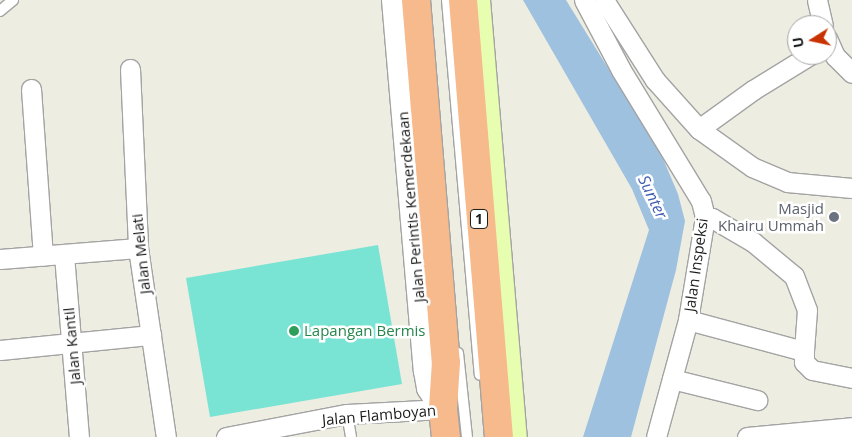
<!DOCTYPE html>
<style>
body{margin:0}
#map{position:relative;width:852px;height:437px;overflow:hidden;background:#eeede1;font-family:"Open Sans",sans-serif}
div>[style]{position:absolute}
.pitch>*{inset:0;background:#79e4d4}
.water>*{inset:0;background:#9ec1e0}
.roads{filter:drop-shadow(1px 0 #a3a3a3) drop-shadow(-1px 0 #a3a3a3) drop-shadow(0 1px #a3a3a3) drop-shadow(0 -1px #a3a3a3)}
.service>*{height:10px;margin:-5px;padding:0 5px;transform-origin:5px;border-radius:5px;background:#fff}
.minor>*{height:19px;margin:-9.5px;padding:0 9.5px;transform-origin:9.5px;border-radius:9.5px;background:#fff}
.tertiary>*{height:24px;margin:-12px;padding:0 12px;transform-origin:12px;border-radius:12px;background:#fff}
.secondary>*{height:26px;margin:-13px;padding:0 13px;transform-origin:13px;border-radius:13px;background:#e7feb0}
.trunk>*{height:28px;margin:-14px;padding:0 14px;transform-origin:14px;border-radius:14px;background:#f6ba8c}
.dots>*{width:14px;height:14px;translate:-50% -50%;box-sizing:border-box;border:2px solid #fff;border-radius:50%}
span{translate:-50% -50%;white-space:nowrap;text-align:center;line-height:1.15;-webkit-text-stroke:5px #fff;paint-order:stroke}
.shield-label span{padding:1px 4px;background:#fff;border:1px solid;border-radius:4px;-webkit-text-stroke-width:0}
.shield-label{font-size:14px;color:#1c1c1c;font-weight:700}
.street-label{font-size:15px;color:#1c1c1c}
.worship-label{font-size:15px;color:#5b616d}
.right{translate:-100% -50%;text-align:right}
.leisure-label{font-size:15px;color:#27864d}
.left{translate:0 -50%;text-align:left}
.water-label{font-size:16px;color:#435fb2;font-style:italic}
.north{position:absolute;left:787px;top:15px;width:50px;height:50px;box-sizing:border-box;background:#fff;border:1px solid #a4a4a4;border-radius:50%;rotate:260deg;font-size:14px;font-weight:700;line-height:20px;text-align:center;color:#1c1c1c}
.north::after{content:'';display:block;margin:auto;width:18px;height:22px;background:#c83100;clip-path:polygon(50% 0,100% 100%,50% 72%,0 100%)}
</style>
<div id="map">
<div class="pitch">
<i style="clip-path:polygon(378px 245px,402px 384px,210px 417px,186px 278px)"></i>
</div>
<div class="water">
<i style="clip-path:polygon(523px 0,566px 0,661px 154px,678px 194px,685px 221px,676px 270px,631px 437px,583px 437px,649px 230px,632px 189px)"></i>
</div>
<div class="roads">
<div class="service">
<i style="left:447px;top:0;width:376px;rotate:85deg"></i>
<i style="left:0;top:11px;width:17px;rotate:-40deg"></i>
<i style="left:458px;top:353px;width:84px;rotate:83.9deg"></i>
<i style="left:347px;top:414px;width:23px;rotate:80deg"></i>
</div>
<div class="minor">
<i style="left:584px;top:0;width:79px;rotate:62.1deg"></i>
<i style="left:621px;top:70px;width:153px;rotate:58.6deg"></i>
<i style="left:701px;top:201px;width:16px;rotate:76deg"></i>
<i style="left:705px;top:217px;width:104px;rotate:99.4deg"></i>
<i style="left:688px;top:320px;width:121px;rotate:105.3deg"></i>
<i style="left:604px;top:0;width:95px;rotate:57.5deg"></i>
<i style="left:655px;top:80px;width:66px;rotate:48.1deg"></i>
<i style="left:699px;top:129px;width:65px;rotate:35.6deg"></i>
<i style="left:752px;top:167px;width:38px;rotate:23deg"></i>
<i style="left:787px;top:182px;width:65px;rotate:5.3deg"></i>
<i style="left:817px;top:0;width:26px;rotate:77deg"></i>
<i style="left:827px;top:38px;width:20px;rotate:66deg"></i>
<i style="left:835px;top:56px;width:24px;rotate:45deg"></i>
<i style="left:130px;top:69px;width:179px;rotate:87.4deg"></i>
<i style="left:138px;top:248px;width:191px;rotate:81.6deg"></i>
<i style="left:31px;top:89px;width:167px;rotate:85.9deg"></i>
<i style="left:699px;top:129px;width:67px;rotate:-35.8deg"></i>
<i style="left:753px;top:90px;width:67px;rotate:-31.6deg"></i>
<i style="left:705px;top:217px;width:7px;rotate:8deg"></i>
<i style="left:712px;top:218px;width:48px;rotate:30.3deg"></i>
<i style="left:753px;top:242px;width:53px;rotate:39.7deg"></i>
<i style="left:794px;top:276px;width:36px;rotate:69deg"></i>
<i style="left:807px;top:310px;width:41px;rotate:94.2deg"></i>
<i style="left:64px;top:255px;width:183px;rotate:85.3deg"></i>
<i style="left:0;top:259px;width:138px;rotate:-4.6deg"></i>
<i style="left:688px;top:320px;width:120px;rotate:15deg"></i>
<i style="left:804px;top:351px;width:11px;rotate:90deg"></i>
<i style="left:804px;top:362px;width:11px;rotate:45deg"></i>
<i style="left:812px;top:370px;width:41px;rotate:11.3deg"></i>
<i style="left:0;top:350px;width:152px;rotate:-5.7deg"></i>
<i style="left:672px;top:379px;width:88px;rotate:13.9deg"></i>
<i style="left:226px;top:437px;width:123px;rotate:-10.8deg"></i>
<i style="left:347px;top:414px;width:96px;rotate:-3deg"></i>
<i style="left:747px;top:437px;width:105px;rotate:-5.4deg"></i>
</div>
<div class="tertiary">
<i style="left:394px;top:0;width:372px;rotate:85.1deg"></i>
<i style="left:426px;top:371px;width:17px;rotate:80deg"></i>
<i style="left:429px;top:388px;width:25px;rotate:56deg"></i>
</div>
<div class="secondary">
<i style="left:477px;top:0;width:439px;rotate:85.2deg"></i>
</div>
<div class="trunk">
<i style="left:416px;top:0;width:363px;rotate:85.3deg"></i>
<i style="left:446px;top:362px;width:47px;rotate:93.7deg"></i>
<i style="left:443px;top:409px;width:28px;rotate:84deg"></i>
<i style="left:463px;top:0;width:438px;rotate:85.3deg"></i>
</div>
</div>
<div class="dots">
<i style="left:834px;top:217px;background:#6b7280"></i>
<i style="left:294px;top:331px;background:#2e9e5b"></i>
</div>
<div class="shield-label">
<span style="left:479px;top:219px">1</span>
</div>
<div class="street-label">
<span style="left:411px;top:207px;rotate:-95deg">Jalan Perintis Kemerdekaan</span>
<span style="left:141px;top:254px;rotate:-96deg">Jalan Melati</span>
<span style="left:696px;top:265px;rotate:-82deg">Jalan Inspeksi</span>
<span style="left:72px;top:346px;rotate:-95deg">Jalan Kantil</span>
<span style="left:379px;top:415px;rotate:-5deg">Jalan Flamboyan</span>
</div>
<div class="worship-label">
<span class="right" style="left:824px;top:217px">Masjid<br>Khairu Ummah</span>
</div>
<div class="leisure-label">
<span class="left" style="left:304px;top:331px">Lapangan Bermis</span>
</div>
<div class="water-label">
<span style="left:653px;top:197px;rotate:64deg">Sunter</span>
</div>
<div class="north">U</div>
</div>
